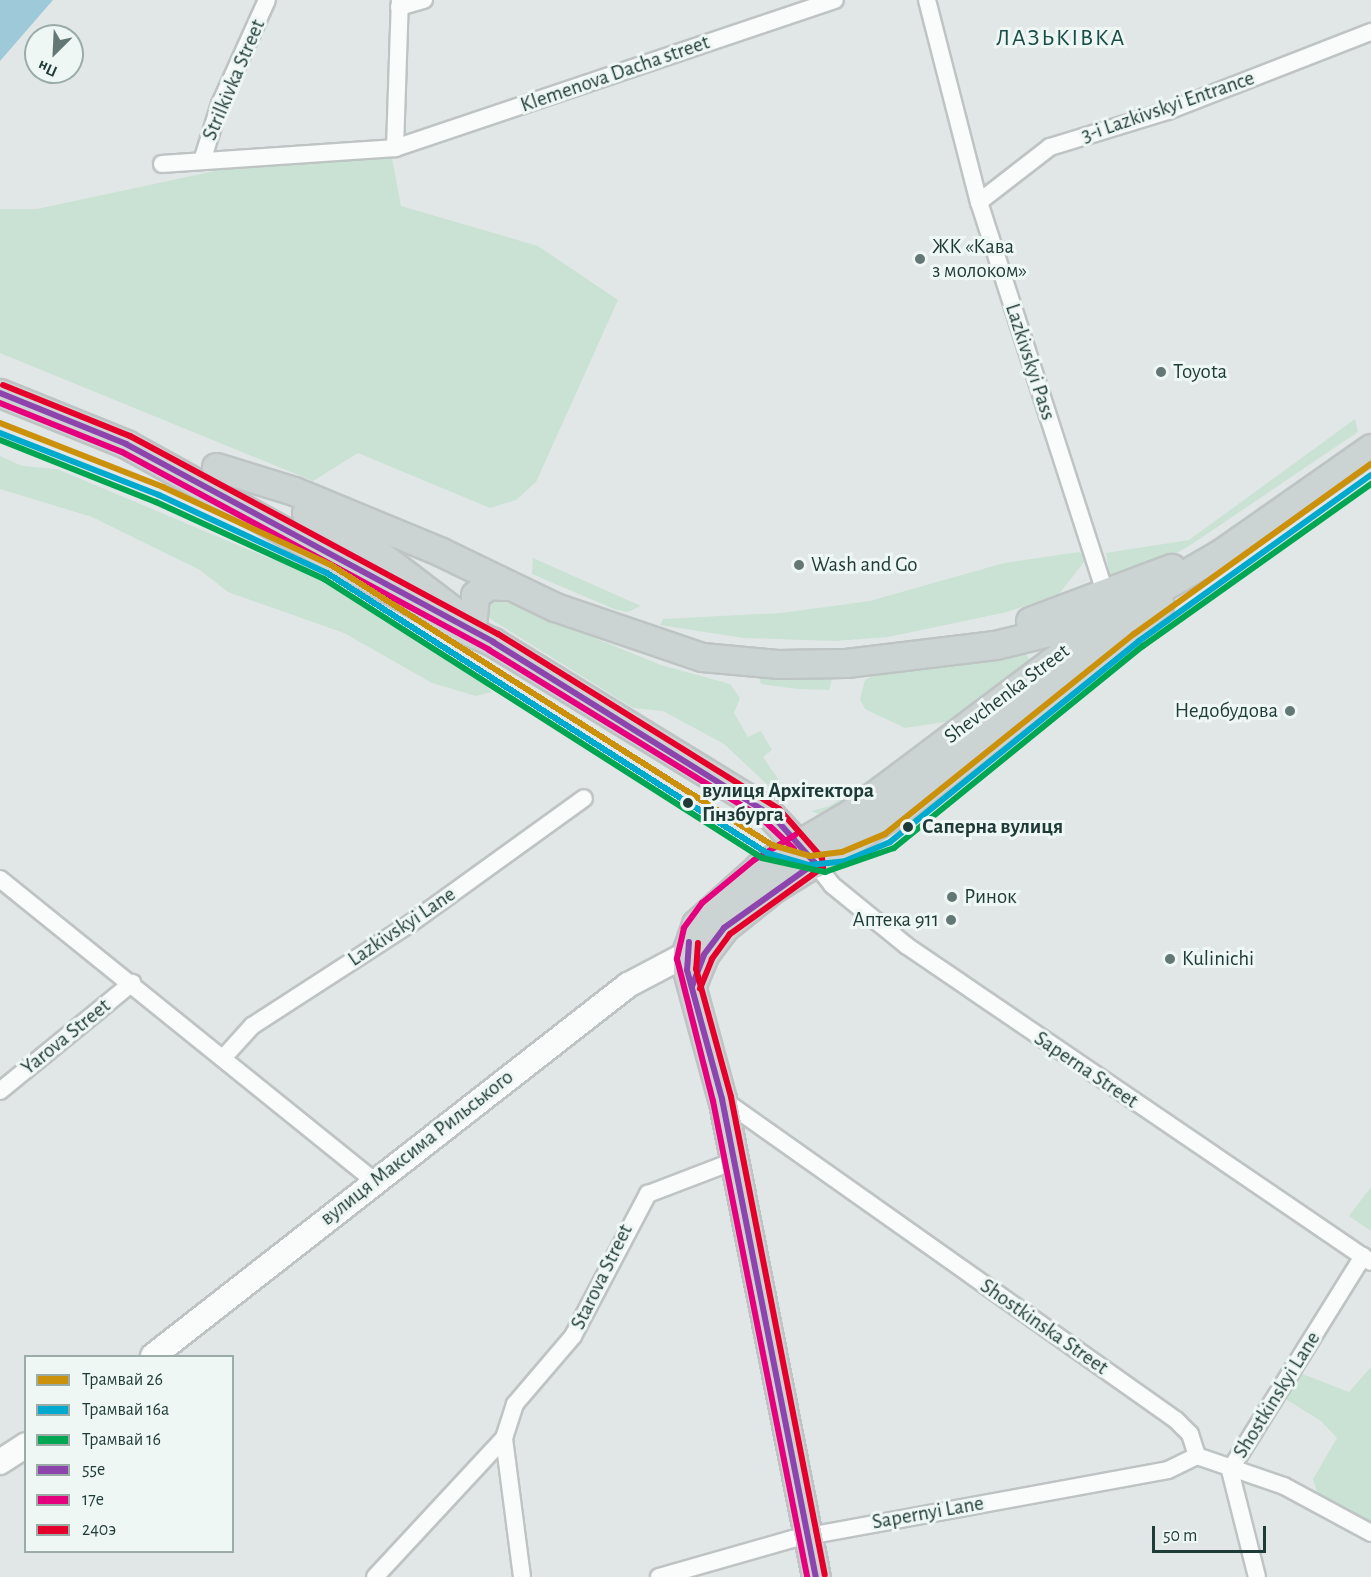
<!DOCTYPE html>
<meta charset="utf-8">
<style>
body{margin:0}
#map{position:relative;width:1371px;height:1577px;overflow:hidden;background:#e1e7e6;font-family:"Alegreya Sans",sans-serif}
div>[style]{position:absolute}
.green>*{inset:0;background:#c9e2d4}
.water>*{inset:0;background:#9ec9d9}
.roads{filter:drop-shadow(2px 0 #bec4c3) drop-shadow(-2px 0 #bec4c3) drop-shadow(0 2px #bec4c3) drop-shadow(0 -2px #bec4c3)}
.minor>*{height:16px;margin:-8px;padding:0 8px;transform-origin:8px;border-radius:8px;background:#fafbfb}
.secondary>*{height:24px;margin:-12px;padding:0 12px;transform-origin:12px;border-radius:12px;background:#fafbfb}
.primary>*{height:27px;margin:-13.5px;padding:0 13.5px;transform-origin:13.5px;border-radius:13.5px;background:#ccd4d3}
.bus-1>*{height:6px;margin:-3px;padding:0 3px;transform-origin:3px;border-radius:3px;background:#8e44ad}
.bus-2>*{height:6px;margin:-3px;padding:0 3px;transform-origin:3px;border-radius:3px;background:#e5007d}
.bus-3>*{height:6px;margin:-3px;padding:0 3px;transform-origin:3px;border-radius:3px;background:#e4002b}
.tram-1>*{height:6px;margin:-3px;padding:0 3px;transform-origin:3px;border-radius:3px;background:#cc910b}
.tram-2>*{height:6px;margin:-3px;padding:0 3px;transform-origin:3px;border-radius:3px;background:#00a9ce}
.tram-3>*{height:6px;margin:-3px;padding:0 3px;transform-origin:3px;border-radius:3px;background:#00a651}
.dots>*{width:16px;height:16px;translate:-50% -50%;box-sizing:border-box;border:3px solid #eef7f4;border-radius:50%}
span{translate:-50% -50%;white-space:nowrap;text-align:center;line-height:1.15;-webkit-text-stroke:6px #eef7f4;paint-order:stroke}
.street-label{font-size:21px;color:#1f3b37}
.poi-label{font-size:21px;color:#1f3b37}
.left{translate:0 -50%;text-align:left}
.right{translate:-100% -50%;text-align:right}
.stop-label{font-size:21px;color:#1f3b37;font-weight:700}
.quarter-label{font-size:24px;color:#1a4d48;letter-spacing:1.5px}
.legend{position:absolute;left:24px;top:1355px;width:210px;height:198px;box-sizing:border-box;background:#eef7f4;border:2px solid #9baca8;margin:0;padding:8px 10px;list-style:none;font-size:18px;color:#1f3b37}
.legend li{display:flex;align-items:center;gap:12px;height:30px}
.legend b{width:30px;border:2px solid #9baca8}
.north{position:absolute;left:24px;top:24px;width:60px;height:60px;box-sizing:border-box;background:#eef7f4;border:2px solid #9baca8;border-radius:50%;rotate:204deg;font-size:16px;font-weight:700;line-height:24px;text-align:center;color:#1f3b37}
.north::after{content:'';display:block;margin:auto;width:21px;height:27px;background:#637774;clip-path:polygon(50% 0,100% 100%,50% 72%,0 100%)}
.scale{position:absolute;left:1152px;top:1526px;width:114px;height:27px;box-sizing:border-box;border:3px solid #1f3b37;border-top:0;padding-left:8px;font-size:18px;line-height:21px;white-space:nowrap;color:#1f3b37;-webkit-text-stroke:4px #eef7f4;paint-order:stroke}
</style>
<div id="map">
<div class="green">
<i style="clip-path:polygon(391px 153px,401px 206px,538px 246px,618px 300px,536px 482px,516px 500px,490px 508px,358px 453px,313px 481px,0 353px,0 209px,37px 209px,267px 160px)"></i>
<i style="clip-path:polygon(1355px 419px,1358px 432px,1192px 544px,1139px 575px,1110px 578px,1106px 553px,1189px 540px)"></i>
<i style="clip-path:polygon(0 456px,22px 466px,57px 469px,271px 559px,302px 565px,340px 585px,382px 620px,467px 666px,492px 692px,476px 696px,432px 683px,344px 633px,228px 592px,200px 570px,92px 517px,0 489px)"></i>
<i style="clip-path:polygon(1079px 552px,1088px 557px,1059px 594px,1007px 612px,888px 637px,835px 641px,744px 638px,660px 625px,663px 619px,781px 613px,870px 601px,1004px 563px)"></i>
<i style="clip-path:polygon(533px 558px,641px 606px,627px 612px,614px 609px,532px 574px)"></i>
<i style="clip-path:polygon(488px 595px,661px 665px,730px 684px,740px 698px,734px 713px,748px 737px,761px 731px,772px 750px,763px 757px,781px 783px,773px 790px,724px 744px,663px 711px,633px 708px,481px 613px)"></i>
<i style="clip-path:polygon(1023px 648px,1030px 661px,951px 721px,905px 728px,865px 709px,860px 699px,865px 680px,873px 676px)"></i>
<i style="clip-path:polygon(759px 676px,832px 679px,829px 690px,798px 689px,761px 684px)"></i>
<i style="clip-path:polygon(894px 762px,903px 764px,858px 797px,821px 815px,811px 811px,830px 806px)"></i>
<i style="clip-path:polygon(1371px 1187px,1371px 1231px,1349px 1216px)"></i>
<i style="clip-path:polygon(1371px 1367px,1371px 1525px,1319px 1498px,1313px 1479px,1337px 1438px,1321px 1421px,1284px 1398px,1300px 1373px,1349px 1392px)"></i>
</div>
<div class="water">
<i style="clip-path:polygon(0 0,53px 0,0 61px)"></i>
</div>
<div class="roads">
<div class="minor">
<i style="left:927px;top:0;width:209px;rotate:75.6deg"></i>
<i style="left:979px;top:202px;width:419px;rotate:72.1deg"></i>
<i style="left:399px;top:7px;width:26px;rotate:-16deg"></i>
<i style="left:395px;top:148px;width:148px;rotate:-88.1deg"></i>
<i style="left:202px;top:161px;width:60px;rotate:-72.5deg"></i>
<i style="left:220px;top:104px;width:114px;rotate:-65.7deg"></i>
<i style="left:162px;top:164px;width:234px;rotate:-3.9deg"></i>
<i style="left:395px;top:148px;width:464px;rotate:-18.6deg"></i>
<i style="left:979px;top:202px;width:90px;rotate:-37.8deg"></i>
<i style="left:1050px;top:147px;width:123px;rotate:-17deg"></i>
<i style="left:1168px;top:111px;width:218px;rotate:-21.3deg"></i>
<i style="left:815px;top:863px;width:28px;rotate:52deg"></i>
<i style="left:832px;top:885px;width:97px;rotate:39.1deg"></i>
<i style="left:907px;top:946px;width:561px;rotate:34.26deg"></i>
<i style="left:0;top:879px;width:481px;rotate:38.9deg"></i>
<i style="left:224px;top:1057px;width:42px;rotate:-47.9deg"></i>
<i style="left:252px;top:1026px;width:189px;rotate:-32.9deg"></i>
<i style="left:411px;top:923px;width:213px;rotate:-35.8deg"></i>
<i style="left:0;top:1091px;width:171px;rotate:-39.3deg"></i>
<i style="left:722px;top:1099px;width:556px;rotate:35.26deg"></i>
<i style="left:1176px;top:1420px;width:20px;rotate:45deg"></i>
<i style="left:1190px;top:1434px;width:23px;rotate:72deg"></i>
<i style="left:1197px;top:1456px;width:92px;rotate:19deg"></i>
<i style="left:1284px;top:1486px;width:99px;rotate:28.4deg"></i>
<i style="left:375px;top:1577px;width:190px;rotate:-47.1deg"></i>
<i style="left:522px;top:1577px;width:140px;rotate:-97.4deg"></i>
<i style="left:504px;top:1438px;width:36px;rotate:-72deg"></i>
<i style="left:515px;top:1404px;width:89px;rotate:-49.5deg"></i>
<i style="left:573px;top:1336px;width:161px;rotate:-62.2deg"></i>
<i style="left:648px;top:1194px;width:92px;rotate:-21deg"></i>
<i style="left:659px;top:1577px;width:138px;rotate:-15.9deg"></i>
<i style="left:792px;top:1539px;width:382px;rotate:-10.4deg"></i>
<i style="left:1168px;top:1470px;width:32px;rotate:-26deg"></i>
<i style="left:1257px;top:1577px;width:110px;rotate:-104.2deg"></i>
<i style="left:1230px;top:1470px;width:252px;rotate:-58.1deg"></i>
</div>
<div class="secondary">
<i style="left:153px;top:1356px;width:603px;rotate:-37.99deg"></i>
<i style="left:628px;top:985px;width:84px;rotate:-27.8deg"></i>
<i style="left:0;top:1462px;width:31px;rotate:-33deg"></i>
</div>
<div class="primary">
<i style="left:0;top:393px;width:136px;rotate:22deg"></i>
<i style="left:126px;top:444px;width:370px;rotate:28.9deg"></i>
<i style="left:450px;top:623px;width:47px;rotate:23.8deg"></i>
<i style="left:493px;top:642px;width:319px;rotate:31.5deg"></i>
<i style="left:765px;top:809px;width:74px;rotate:47.2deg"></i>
<i style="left:216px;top:467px;width:82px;rotate:17.1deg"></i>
<i style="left:294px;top:491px;width:159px;rotate:22.5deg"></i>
<i style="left:441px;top:552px;width:127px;rotate:25.8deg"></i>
<i style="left:555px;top:607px;width:155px;rotate:18.8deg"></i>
<i style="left:702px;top:657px;width:75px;rotate:5.3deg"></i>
<i style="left:777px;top:664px;width:69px;rotate:-0.8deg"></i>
<i style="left:846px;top:663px;width:150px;rotate:-6.9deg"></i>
<i style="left:995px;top:645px;width:103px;rotate:-13.5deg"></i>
<i style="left:306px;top:513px;width:69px;rotate:27.7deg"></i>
<i style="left:367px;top:545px;width:106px;rotate:37.3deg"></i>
<i style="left:1030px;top:621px;width:151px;rotate:-20.6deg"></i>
<i style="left:472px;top:625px;width:30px;rotate:-84deg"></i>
<i style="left:475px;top:595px;width:17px;rotate:-36deg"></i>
<i style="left:489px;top:585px;width:16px;rotate:4deg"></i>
<i style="left:692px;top:985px;width:32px;rotate:-68deg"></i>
<i style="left:704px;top:955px;width:34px;rotate:-53deg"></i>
<i style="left:724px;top:928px;width:64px;rotate:-38.7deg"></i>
<i style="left:774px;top:888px;width:145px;rotate:-31.7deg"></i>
<i style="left:897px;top:812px;width:335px;rotate:-38.4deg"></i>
<i style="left:816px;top:1577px;width:487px;rotate:-101.1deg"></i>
<i style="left:722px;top:1099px;width:134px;rotate:-105.2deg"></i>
<i style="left:687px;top:970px;width:20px;rotate:-90deg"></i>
<i style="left:687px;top:950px;width:28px;rotate:-71deg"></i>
<i style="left:696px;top:924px;width:85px;rotate:-42.1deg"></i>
<i style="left:759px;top:867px;width:107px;rotate:-30.4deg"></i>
<i style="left:851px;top:813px;width:326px;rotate:-37deg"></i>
<i style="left:1111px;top:617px;width:127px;rotate:-30.2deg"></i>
<i style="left:1221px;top:553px;width:183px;rotate:-35deg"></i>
</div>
</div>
<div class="bus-1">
<i style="left:0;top:393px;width:136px;rotate:22deg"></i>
<i style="left:126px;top:444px;width:417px;rotate:28.3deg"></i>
<i style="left:493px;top:642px;width:330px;rotate:31.9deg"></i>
<i style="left:773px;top:816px;width:63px;rotate:48.2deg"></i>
<i style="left:815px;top:863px;width:112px;rotate:144.5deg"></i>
<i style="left:724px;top:928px;width:34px;rotate:127deg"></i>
<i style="left:704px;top:955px;width:33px;rotate:111deg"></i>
<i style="left:689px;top:942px;width:28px;rotate:94deg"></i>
<i style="left:687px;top:970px;width:134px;rotate:74.8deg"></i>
<i style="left:722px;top:1099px;width:487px;rotate:78.9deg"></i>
</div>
<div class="bus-2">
<i style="left:0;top:403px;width:131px;rotate:21.9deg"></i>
<i style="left:122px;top:452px;width:417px;rotate:28.3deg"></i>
<i style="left:489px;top:650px;width:317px;rotate:31.6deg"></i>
<i style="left:759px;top:816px;width:48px;rotate:43.3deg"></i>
<i style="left:795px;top:835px;width:48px;rotate:148.6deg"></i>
<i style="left:754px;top:860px;width:67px;rotate:140.4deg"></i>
<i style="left:702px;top:903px;width:31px;rotate:126deg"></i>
<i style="left:684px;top:928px;width:32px;rotate:103deg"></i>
<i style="left:677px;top:959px;width:146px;rotate:75.8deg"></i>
<i style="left:713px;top:1101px;width:485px;rotate:78.8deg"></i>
</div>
<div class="bus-3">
<i style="left:3px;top:385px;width:137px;rotate:21.9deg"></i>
<i style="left:130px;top:436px;width:418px;rotate:28.3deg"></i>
<i style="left:498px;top:634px;width:331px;rotate:31.9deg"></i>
<i style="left:779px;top:809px;width:65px;rotate:48.7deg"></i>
<i style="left:822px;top:858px;width:9px;rotate:84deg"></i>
<i style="left:823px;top:867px;width:115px;rotate:144.2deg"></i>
<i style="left:730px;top:934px;width:31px;rotate:126deg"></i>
<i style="left:712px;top:959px;width:32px;rotate:112deg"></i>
<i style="left:698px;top:943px;width:26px;rotate:94deg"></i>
<i style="left:696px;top:969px;width:133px;rotate:74.7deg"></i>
<i style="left:731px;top:1097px;width:487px;rotate:78.9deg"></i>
</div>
<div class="tram-1">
<i style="left:0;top:423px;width:175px;rotate:21.4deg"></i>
<i style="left:163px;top:487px;width:185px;rotate:24.9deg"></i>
<i style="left:331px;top:565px;width:522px;rotate:32.41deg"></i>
<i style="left:772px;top:845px;width:40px;rotate:16deg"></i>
<i style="left:810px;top:856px;width:32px;rotate:-7deg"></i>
<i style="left:842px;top:852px;width:47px;rotate:-22.7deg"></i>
<i style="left:885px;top:834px;width:319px;rotate:-38.8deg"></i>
<i style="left:1134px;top:634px;width:292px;rotate:-35.7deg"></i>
</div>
<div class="tram-2">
<i style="left:0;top:433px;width:171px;rotate:21.3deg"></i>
<i style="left:159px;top:495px;width:185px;rotate:24.9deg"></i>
<i style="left:327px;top:573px;width:522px;rotate:32.47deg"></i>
<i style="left:767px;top:853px;width:44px;rotate:15.9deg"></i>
<i style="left:809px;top:865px;width:36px;rotate:-6deg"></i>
<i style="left:845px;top:861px;width:49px;rotate:-22.9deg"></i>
<i style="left:890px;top:842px;width:320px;rotate:-38.9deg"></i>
<i style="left:1139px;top:641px;width:285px;rotate:-35.6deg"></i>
</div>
<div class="tram-3">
<i style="left:0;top:440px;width:168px;rotate:21.7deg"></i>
<i style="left:156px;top:502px;width:185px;rotate:24.6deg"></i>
<i style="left:324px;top:579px;width:519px;rotate:32.5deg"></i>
<i style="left:762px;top:858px;width:65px;rotate:12.5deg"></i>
<i style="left:825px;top:872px;width:73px;rotate:-19.2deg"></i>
<i style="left:894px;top:848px;width:321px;rotate:-39.1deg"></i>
<i style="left:1143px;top:646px;width:280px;rotate:-35.4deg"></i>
</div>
<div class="dots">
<i style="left:920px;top:259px;background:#637774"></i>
<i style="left:1161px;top:372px;background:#637774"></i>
<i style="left:799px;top:565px;background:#637774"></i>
<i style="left:1290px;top:711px;background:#637774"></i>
<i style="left:688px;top:803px;background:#1f3b37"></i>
<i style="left:908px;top:827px;background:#1f3b37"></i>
<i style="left:952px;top:897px;background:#637774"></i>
<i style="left:951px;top:920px;background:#637774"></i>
<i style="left:1170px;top:959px;background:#637774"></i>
</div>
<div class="street-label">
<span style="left:615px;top:74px;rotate:-19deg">Klemenova Dacha street</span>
<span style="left:234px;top:80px;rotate:-67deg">Strilkivka Street</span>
<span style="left:1168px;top:107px;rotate:-19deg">3-i Lazkivskyi Entrance</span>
<span style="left:1030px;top:362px;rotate:72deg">Lazkivskyi Pass</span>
<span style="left:1007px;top:694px;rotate:-37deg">Shevchenka Street</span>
<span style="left:402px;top:927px;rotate:-34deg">Lazkivskyi Lane</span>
<span style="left:66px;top:1037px;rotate:-39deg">Yarova Street</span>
<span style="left:1086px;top:1070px;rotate:34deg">Saperna Street</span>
<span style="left:417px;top:1148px;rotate:-38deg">вулиця Максима Рильського</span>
<span style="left:602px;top:1277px;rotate:-64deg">Starova Street</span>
<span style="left:1044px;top:1327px;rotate:35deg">Shostkinska Street</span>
<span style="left:1277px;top:1395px;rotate:-58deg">Shostkinskyi Lane</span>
<span style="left:928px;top:1513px;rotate:-10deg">Sapernyi Lane</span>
</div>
<div class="poi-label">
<span class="left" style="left:932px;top:259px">ЖК «Кава<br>з молоком»</span>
<span class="left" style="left:1173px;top:372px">Toyota</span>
<span class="left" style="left:811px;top:565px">Wash and Go</span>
<span class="right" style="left:1278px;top:711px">Недобудова</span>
<span class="left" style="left:964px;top:897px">Ринок</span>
<span class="right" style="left:939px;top:920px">Аптека 911</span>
<span class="left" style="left:1182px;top:959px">Kulinichi</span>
</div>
<div class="stop-label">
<span class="left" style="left:702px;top:803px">вулиця Архітектора<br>Гінзбурга</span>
<span class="left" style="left:922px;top:827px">Саперна вулиця</span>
</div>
<div class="quarter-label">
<span style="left:1061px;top:39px">ЛАЗЬКІВКА</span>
</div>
<ul class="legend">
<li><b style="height:8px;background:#cc910b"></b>Трамвай 26</li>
<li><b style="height:8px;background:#00a9ce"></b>Трамвай 16a</li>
<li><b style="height:8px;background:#00a651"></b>Трамвай 16</li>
<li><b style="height:8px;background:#8e44ad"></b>55е</li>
<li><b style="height:8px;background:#e5007d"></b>17е</li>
<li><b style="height:8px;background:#e4002b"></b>240э</li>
</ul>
<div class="north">Пн</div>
<div class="scale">50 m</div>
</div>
